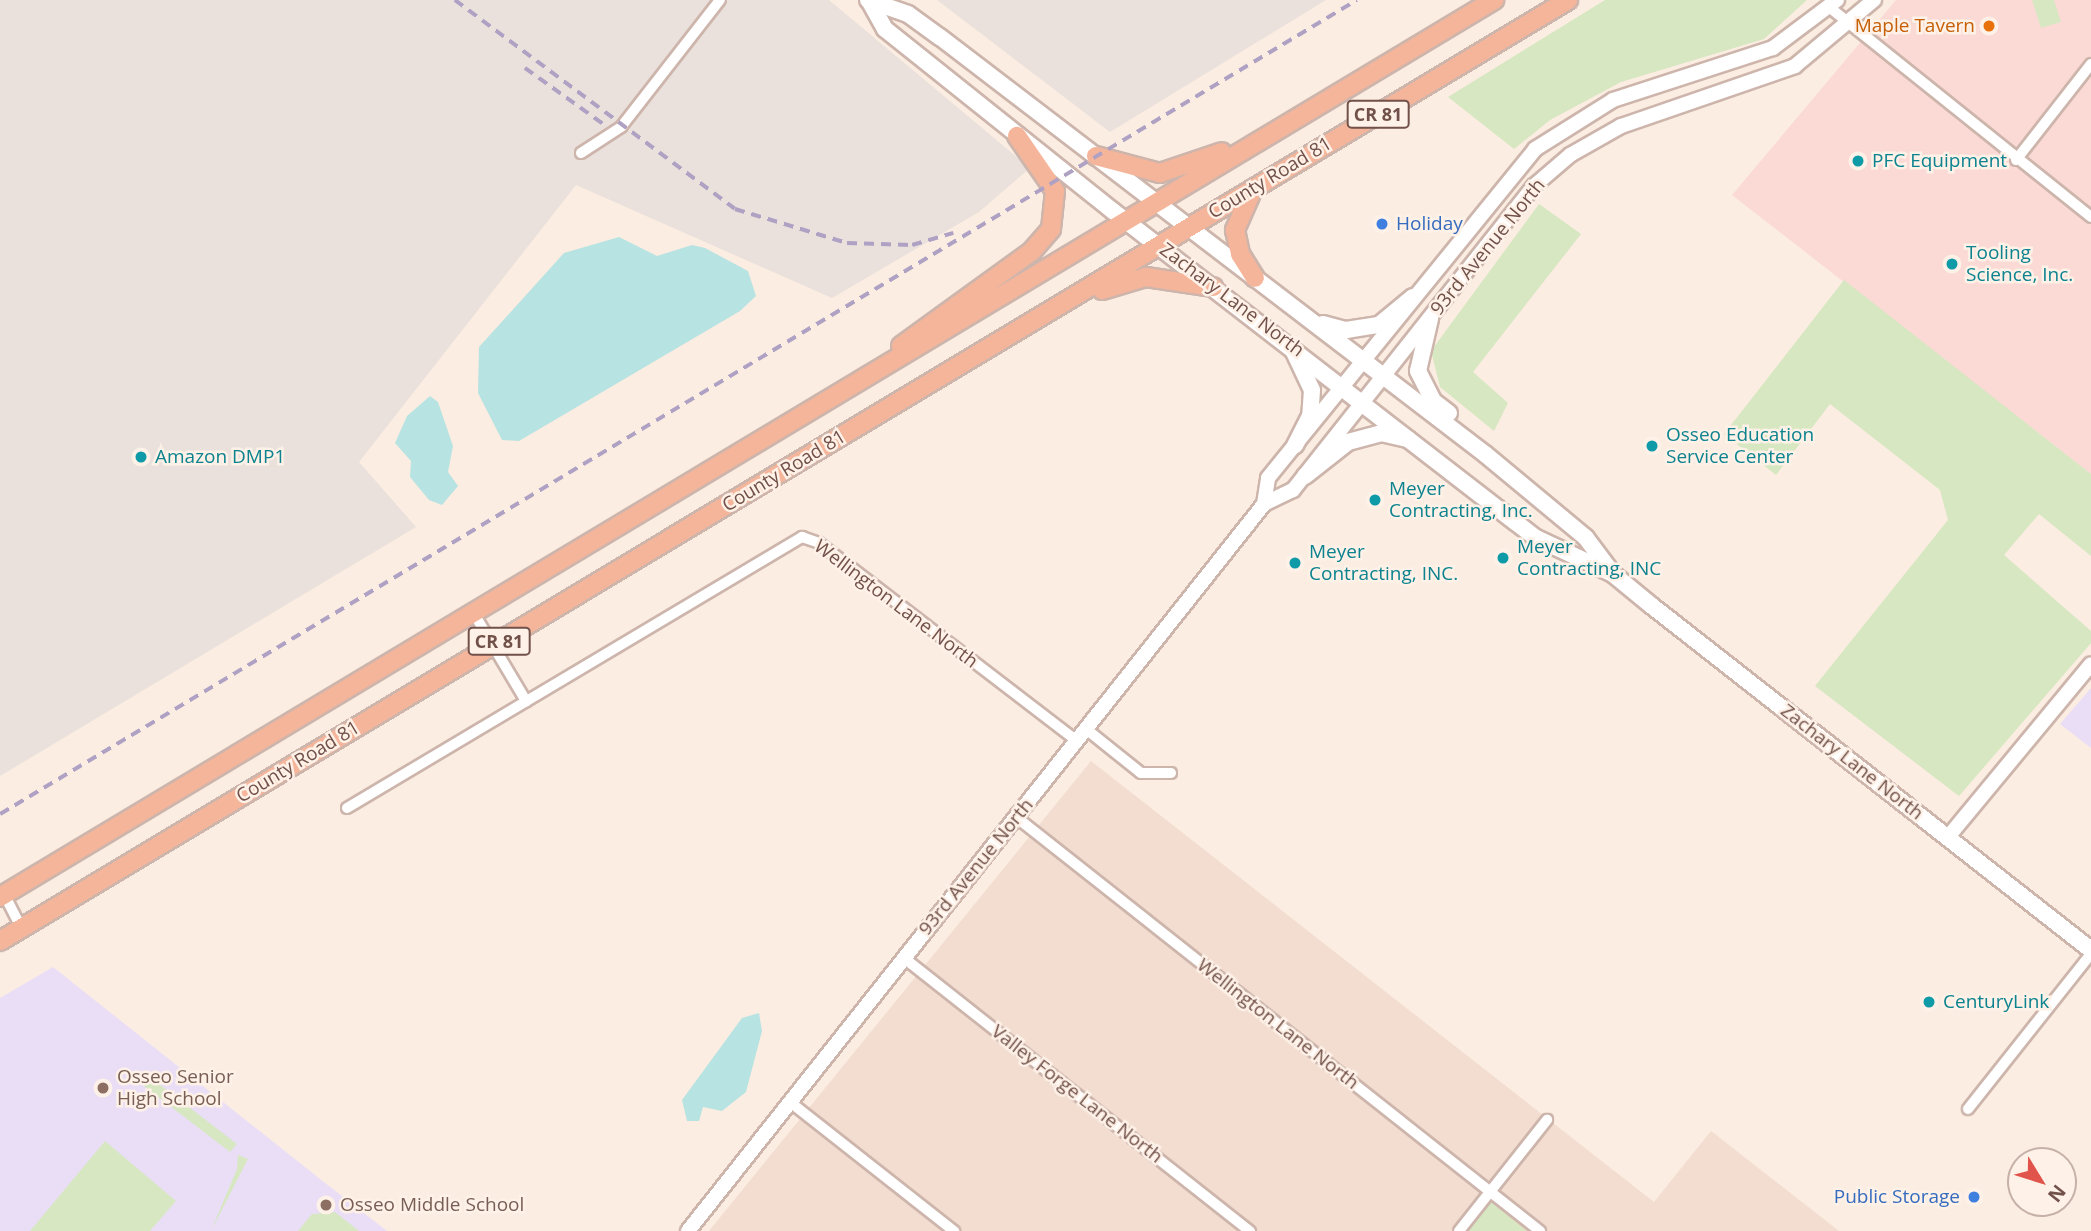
<!DOCTYPE html>
<style>
body{margin:0}
#map{position:relative;width:2091px;height:1231px;overflow:hidden;background:#fbede1;font-family:"Open Sans",sans-serif}
div>[style]{position:absolute}
.residential>*{inset:0;background:#f2ddd0}
.commercial>*{inset:0;background:#fbdad5}
.industrial>*{inset:0;background:#eae1dc}
.education>*{inset:0;background:#eadef7}
.green>*{inset:0;background:#d6e7c1}
.water>*{inset:0;background:#b7e3e2}
.roads{filter:drop-shadow(2px 0 #cdb5ac) drop-shadow(-2px 0 #cdb5ac) drop-shadow(0 2px #cdb5ac) drop-shadow(0 -2px #cdb5ac)}
.minor>*{height:10px;margin:-5px;padding:0 5px;transform-origin:5px;border-radius:5px;background:#fff}
.tertiary>*{height:14px;margin:-7px;padding:0 7px;transform-origin:7px;border-radius:7px;background:#fff}
.secondary>*{height:16px;margin:-8px;padding:0 8px;transform-origin:8px;border-radius:8px;background:#fff}
.trunk>*{height:18px;margin:-9px;padding:0 9px;transform-origin:9px;border-radius:9px;background:#f5b59b}
.rail>*{height:3.5px;margin-top:-1.75px;transform-origin:0;background:repeating-linear-gradient(90deg,#aea1c3 0 10px,transparent 0 17px)}
.dots>*{width:19px;height:19px;translate:-50% -50%;box-sizing:border-box;border:4px solid #fef1e7;border-radius:50%}
span{translate:-50% -50%;white-space:nowrap;text-align:center;line-height:1.15;-webkit-text-stroke:5px #fef1e7;paint-order:stroke}
.shield-label span{padding:2px 5px;background:#fef1e7;border:2px solid;border-radius:5px;-webkit-text-stroke-width:0}
.shield-label{font-size:18px;color:#715149;font-weight:700}
.food-label{font-size:19px;color:#c56008}
.right{translate:-100% -50%;text-align:right}
.culture-label{font-size:19px;color:#0d838f}
.left{translate:0 -50%;text-align:left}
.street-label{font-size:19px;color:#715149}
.shop-label{font-size:19px;color:#366cbe}
.education-label{font-size:19px;color:#785e54}
.north{position:absolute;left:2007px;top:1147px;width:70px;height:70px;box-sizing:border-box;background:#fef1e7;border:2px solid #c6b1a8;border-radius:50%;rotate:128deg;font-size:19px;font-weight:700;line-height:28px;text-align:center;color:#715149}
.north::after{content:'';display:block;margin:auto;width:24px;height:32px;background:#e0544b;clip-path:polygon(50% 0,100% 100%,50% 72%,0 100%)}
</style>
<div id="map">
<div class="residential">
<i style="clip-path:polygon(1091px 761px,1654px 1202px,1711px 1131px,1839px 1231px,709px 1231px)"></i>
</div>
<div class="commercial">
<i style="clip-path:polygon(1896px 0,2091px 0,2091px 474px,1732px 195px)"></i>
</div>
<div class="industrial">
<i style="clip-path:polygon(0 0,829px 0,1030px 168px,979px 212px,832px 298px,576px 185px,359px 462px,416px 527px,0 776px)"></i>
<i style="clip-path:polygon(937px 0,1326px 0,1110px 132px)"></i>
</div>
<div class="education">
<i style="clip-path:polygon(2091px 688px,2091px 748px,2060px 724px)"></i>
<i style="clip-path:polygon(53px 967px,320px 1179px,387px 1231px,0 1231px,0 998px)"></i>
</div>
<div class="green">
<i style="clip-path:polygon(1605px 0,1807px 0,1764px 39px,1621px 82px,1550px 120px,1514px 149px,1448px 97px)"></i>
<i style="clip-path:polygon(2032px 0,2054px 0,2061px 22px,2041px 28px)"></i>
<i style="clip-path:polygon(1539px 204px,1581px 234px,1473px 372px,1508px 403px,1494px 431px,1440px 387px,1431px 351px)"></i>
<i style="clip-path:polygon(1844px 280px,2091px 474px,2091px 556px,2039px 514px,2004px 555px,2091px 631px,2091px 643px,1959px 796px,1815px 686px,1948px 520px,1940px 490px,1830px 404px,1776px 475px,1724px 434px)"></i>
<i style="clip-path:polygon(146px 1074px,237px 1144px,230px 1152px,140px 1083px)"></i>
<i style="clip-path:polygon(105px 1141px,176px 1201px,150px 1231px,30px 1231px)"></i>
<i style="clip-path:polygon(238px 1155px,248px 1159px,211px 1231px,237px 1169px)"></i>
<i style="clip-path:polygon(1491px 1202px,1527px 1231px,1468px 1231px)"></i>
<i style="clip-path:polygon(335px 1212px,359px 1231px,298px 1231px,312px 1214px)"></i>
</div>
<div class="water">
<i style="clip-path:polygon(619px 237px,657px 256px,692px 245px,705px 248px,748px 271px,756px 296px,740px 311px,519px 441px,502px 440px,478px 393px,479px 347px,564px 253px)"></i>
<i style="clip-path:polygon(430px 396px,438px 402px,453px 446px,448px 472px,458px 486px,442px 505px,429px 500px,410px 477px,411px 461px,395px 443px,407px 416px)"></i>
<i style="clip-path:polygon(759px 1013px,762px 1031px,746px 1092px,722px 1111px,703px 1107px,699px 1121px,687px 1121px,682px 1100px,742px 1018px)"></i>
</div>
<div class="roads">
<div class="minor">
<i style="left:1829px;top:7px;width:336px;rotate:38.7deg"></i>
<i style="left:581px;top:153px;width:48px;rotate:-33deg"></i>
<i style="left:621px;top:127px;width:161px;rotate:-52.1deg"></i>
<i style="left:2016px;top:160px;width:122px;rotate:-52deg"></i>
<i style="left:473px;top:612px;width:104px;rotate:59.2deg"></i>
<i style="left:1086px;top:729px;width:70px;rotate:38.7deg"></i>
<i style="left:1141px;top:773px;width:30px"></i>
<i style="left:347px;top:808px;width:530px;rotate:-30.78deg"></i>
<i style="left:802px;top:537px;width:18px;rotate:19deg"></i>
<i style="left:819px;top:543px;width:325px;rotate:37.5deg"></i>
<i style="left:1016px;top:817px;width:668px;rotate:38.31deg"></i>
<i style="left:4px;top:894px;width:38px;rotate:63deg"></i>
<i style="left:904px;top:958px;width:441px;rotate:38.3deg"></i>
<i style="left:790px;top:1102px;width:209px;rotate:38.2deg"></i>
<i style="left:1968px;top:1109px;width:198px;rotate:-51.6deg"></i>
<i style="left:1459px;top:1231px;width:142px;rotate:-51.6deg"></i>
</div>
<div class="tertiary">
<i style="left:1264px;top:504px;width:26px;rotate:-81deg"></i>
<i style="left:1268px;top:478px;width:424px;rotate:-50.9deg"></i>
<i style="left:1535px;top:149px;width:92px;rotate:-32.1deg"></i>
<i style="left:1613px;top:100px;width:168px;rotate:-18deg"></i>
<i style="left:1773px;top:48px;width:80px;rotate:-36.9deg"></i>
<i style="left:1948px;top:837px;width:224px;rotate:-50.4deg"></i>
<i style="left:688px;top:1231px;width:928px;rotate:-51.61deg"></i>
<i style="left:1264px;top:504px;width:32px;rotate:-26deg"></i>
<i style="left:1293px;top:490px;width:388px;rotate:-51.6deg"></i>
<i style="left:1534px;top:186px;width:48px;rotate:-40.7deg"></i>
<i style="left:1570px;top:155px;width:59px;rotate:-29.6deg"></i>
<i style="left:1621px;top:126px;width:184px;rotate:-19deg"></i>
<i style="left:1795px;top:66px;width:103px;rotate:-39.9deg"></i>
</div>
<div class="secondary">
<i style="left:868px;top:0;width:42px;rotate:19.3deg"></i>
<i style="left:908px;top:14px;width:39px;rotate:36deg"></i>
<i style="left:940px;top:37px;width:686px;rotate:37.42deg"></i>
<i style="left:1485px;top:454px;width:131px;rotate:39.7deg"></i>
<i style="left:1586px;top:538px;width:45px;rotate:53.1deg"></i>
<i style="left:1613px;top:574px;width:50px;rotate:39.4deg"></i>
<i style="left:1652px;top:606px;width:558px;rotate:38.08deg"></i>
<i style="left:870px;top:2px;width:31px;rotate:61deg"></i>
<i style="left:885px;top:29px;width:292px;rotate:38.6deg"></i>
<i style="left:1113px;top:211px;width:535px;rotate:37.71deg"></i>
<i style="left:1536px;top:538px;width:83px;rotate:25deg"></i>
<i style="left:1430px;top:319px;width:53px;rotate:103deg"></i>
<i style="left:1418px;top:371px;width:34px;rotate:63deg"></i>
<i style="left:1433px;top:401px;width:20px;rotate:37deg"></i>
<i style="left:1323px;top:324px;width:24px;rotate:15deg"></i>
<i style="left:1346px;top:330px;width:33px;rotate:-9deg"></i>
<i style="left:1379px;top:325px;width:44px;rotate:-39.5deg"></i>
<i style="left:1294px;top:352px;width:42px;rotate:64.7deg"></i>
<i style="left:1312px;top:390px;width:26px;rotate:94deg"></i>
<i style="left:1310px;top:416px;width:33px;rotate:117deg"></i>
<i style="left:1305px;top:476px;width:55px;rotate:-38.3deg"></i>
<i style="left:1348px;top:442px;width:34px;rotate:-15deg"></i>
<i style="left:1381px;top:433px;width:28px;rotate:13deg"></i>
</div>
<div class="trunk">
<i style="left:1096px;top:156px;width:66px;rotate:14.9deg"></i>
<i style="left:1160px;top:173px;width:65px;rotate:-18.7deg"></i>
<i style="left:1253px;top:189px;width:45px;rotate:113.7deg"></i>
<i style="left:1235px;top:230px;width:25px;rotate:78deg"></i>
<i style="left:1240px;top:254px;width:28px;rotate:58deg"></i>
<i style="left:1102px;top:290px;width:46px;rotate:-16.5deg"></i>
<i style="left:1146px;top:277px;width:68px;rotate:8.5deg"></i>
<i style="left:901px;top:346px;width:162px;rotate:-35.9deg"></i>
<i style="left:1032px;top:251px;width:29px;rotate:-49deg"></i>
<i style="left:1051px;top:229px;width:38px;rotate:-84deg"></i>
<i style="left:1055px;top:191px;width:67px;rotate:-124.6deg"></i>
<i style="left:0;top:897px;width:1743px;rotate:-30.98deg"></i>
<i style="left:0;top:941px;width:1829px;rotate:-30.97deg"></i>
</div>
</div>
<div class="rail">
<i style="left:455px;top:0;width:349px;rotate:36.7deg"></i>
<i style="left:735px;top:209px;width:117px;rotate:16.9deg"></i>
<i style="left:847px;top:243px;width:65px;rotate:1.8deg"></i>
<i style="left:912px;top:245px;width:43px;rotate:-16.3deg"></i>
<i style="left:525px;top:68px;width:100px;rotate:35.6deg"></i>
<i style="left:0;top:814px;width:1582px;rotate:-30.96deg"></i>
</div>
<div class="dots">
<i style="left:1989px;top:26px;background:#e8710a"></i>
<i style="left:1858px;top:161px;background:#0f9aa8"></i>
<i style="left:1382px;top:224px;background:#3f7fe0"></i>
<i style="left:1952px;top:264px;background:#0f9aa8"></i>
<i style="left:1652px;top:446px;background:#0f9aa8"></i>
<i style="left:141px;top:457px;background:#0f9aa8"></i>
<i style="left:1375px;top:500px;background:#0f9aa8"></i>
<i style="left:1503px;top:558px;background:#0f9aa8"></i>
<i style="left:1295px;top:563px;background:#0f9aa8"></i>
<i style="left:1929px;top:1002px;background:#0f9aa8"></i>
<i style="left:103px;top:1088px;background:#8d6e63"></i>
<i style="left:1974px;top:1197px;background:#3f7fe0"></i>
<i style="left:326px;top:1205px;background:#8d6e63"></i>
</div>
<div class="shield-label">
<span style="left:1378px;top:114px">CR 81</span>
<span style="left:499px;top:641px">CR 81</span>
</div>
<div class="food-label">
<span class="right" style="left:1975px;top:26px">Maple Tavern</span>
</div>
<div class="culture-label">
<span class="left" style="left:1872px;top:161px">PFC Equipment</span>
<span class="left" style="left:1966px;top:264px">Tooling<br>Science, Inc.</span>
<span class="left" style="left:1666px;top:446px">Osseo Education<br>Service Center</span>
<span class="left" style="left:155px;top:457px">Amazon DMP1</span>
<span class="left" style="left:1389px;top:500px">Meyer<br>Contracting, Inc.</span>
<span class="left" style="left:1517px;top:558px">Meyer<br>Contracting, INC</span>
<span class="left" style="left:1309px;top:563px">Meyer<br>Contracting, INC.</span>
<span class="left" style="left:1943px;top:1002px">CenturyLink</span>
</div>
<div class="street-label">
<span style="left:1270px;top:178px;rotate:-31deg">County Road 81</span>
<span style="left:1488px;top:247px;rotate:-51deg">93rd Avenue North</span>
<span style="left:1232px;top:300px;rotate:37deg">Zachary Lane North</span>
<span style="left:784px;top:471px;rotate:-31deg">County Road 81</span>
<span style="left:896px;top:604px;rotate:37deg">Wellington Lane North</span>
<span style="left:298px;top:762px;rotate:-31deg">County Road 81</span>
<span style="left:1852px;top:762px;rotate:38deg">Zachary Lane North</span>
<span style="left:976px;top:867px;rotate:-51deg">93rd Avenue North</span>
<span style="left:1278px;top:1024px;rotate:38deg">Wellington Lane North</span>
<span style="left:1077px;top:1094px;rotate:38deg">Valley Forge Lane North</span>
</div>
<div class="shop-label">
<span class="left" style="left:1396px;top:224px">Holiday</span>
<span class="right" style="left:1960px;top:1197px">Public Storage</span>
</div>
<div class="education-label">
<span class="left" style="left:117px;top:1088px">Osseo Senior<br>High School</span>
<span class="left" style="left:340px;top:1205px">Osseo Middle School</span>
</div>
<div class="north">N</div>
</div>
